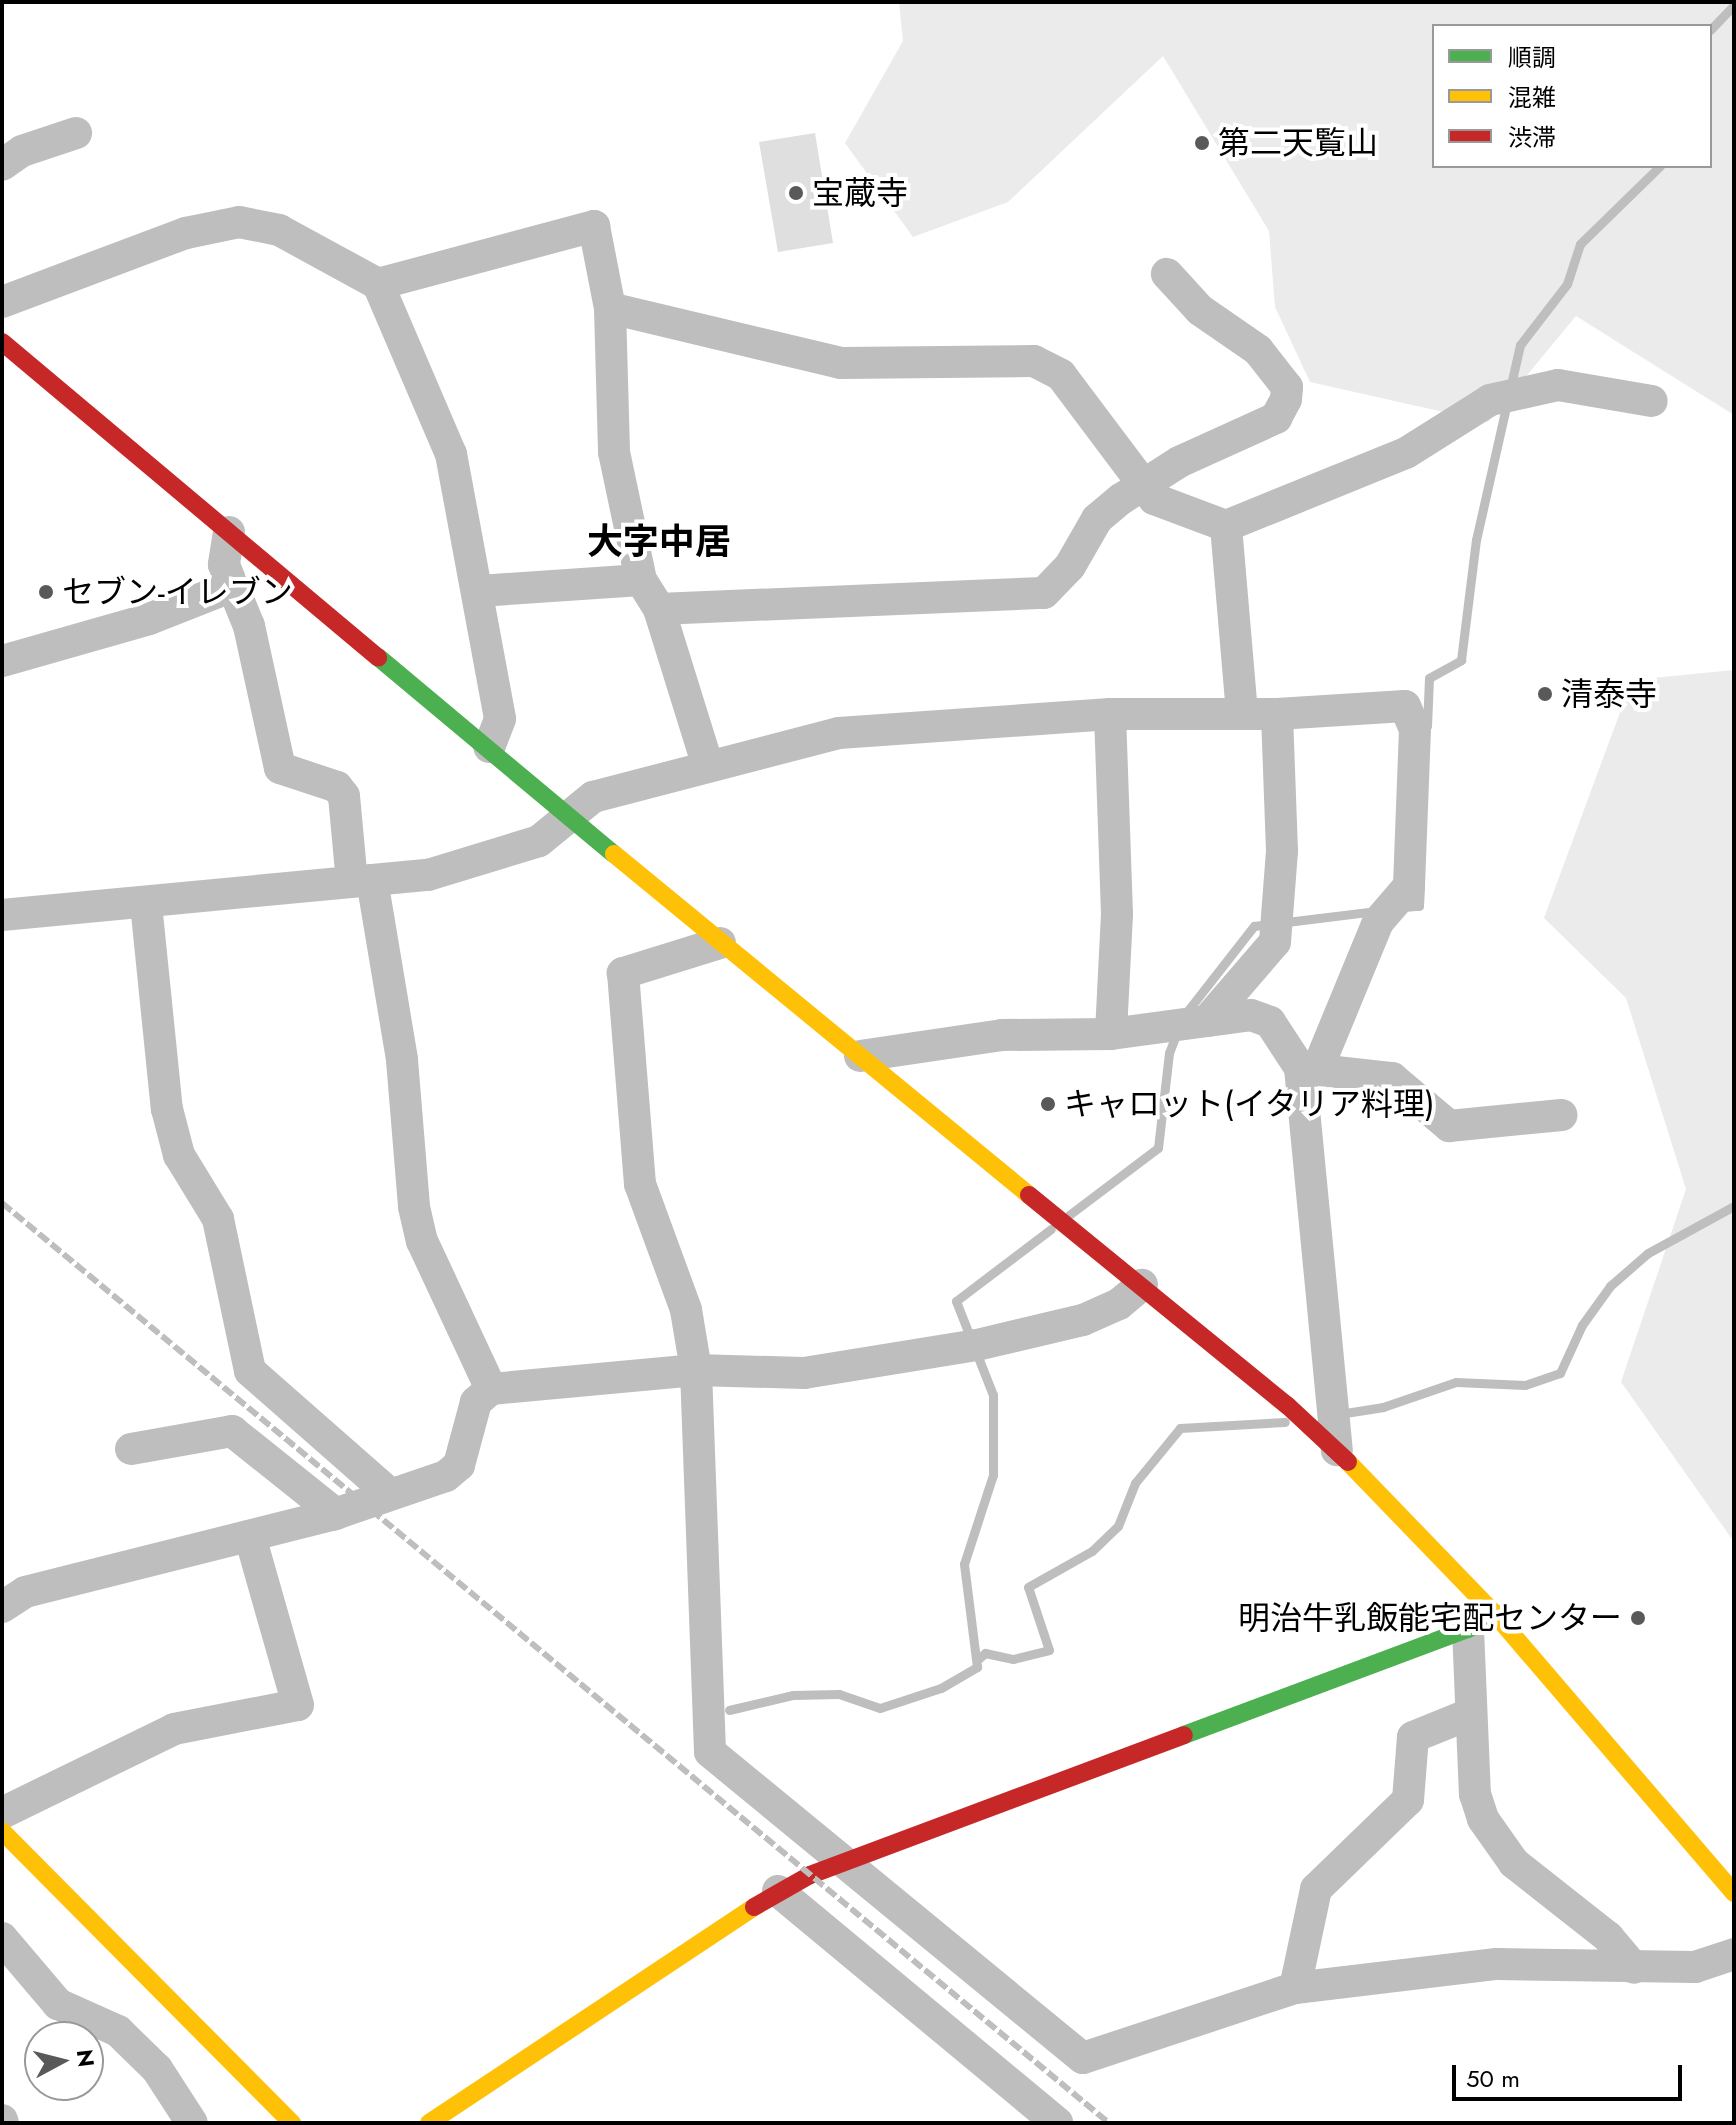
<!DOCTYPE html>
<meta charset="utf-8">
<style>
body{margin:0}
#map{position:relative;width:1736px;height:2125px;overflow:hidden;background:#fff;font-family:Jost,"Noto Sans JP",sans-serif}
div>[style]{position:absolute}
.green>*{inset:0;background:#ebebeb}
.stream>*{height:9px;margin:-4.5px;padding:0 4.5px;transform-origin:4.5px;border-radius:4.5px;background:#bebebe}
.building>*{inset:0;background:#dfdfdf}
.street>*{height:32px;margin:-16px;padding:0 16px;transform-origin:16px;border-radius:16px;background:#bebebe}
.fast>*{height:18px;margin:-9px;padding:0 9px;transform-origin:9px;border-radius:9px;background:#4caf50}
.slow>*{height:18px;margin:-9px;padding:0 9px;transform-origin:9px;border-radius:9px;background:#ffc107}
.jam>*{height:18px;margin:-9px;padding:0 9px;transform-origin:9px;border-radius:9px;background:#c62828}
.rail>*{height:6px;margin-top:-3px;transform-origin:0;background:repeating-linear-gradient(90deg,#bebebe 0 12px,transparent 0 16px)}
.dots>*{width:22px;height:22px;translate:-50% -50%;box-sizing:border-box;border:4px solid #fff;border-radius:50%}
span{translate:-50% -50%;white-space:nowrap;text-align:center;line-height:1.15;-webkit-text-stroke:8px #fff;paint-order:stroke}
.poi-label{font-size:32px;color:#000}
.left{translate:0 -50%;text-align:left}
.right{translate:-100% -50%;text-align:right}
.quarter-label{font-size:36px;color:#000;font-weight:700}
.frame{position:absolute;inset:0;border:4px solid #000;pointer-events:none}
.legend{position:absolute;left:1432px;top:24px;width:280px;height:144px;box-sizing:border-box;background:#fff;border:2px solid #999;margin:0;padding:10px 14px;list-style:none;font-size:24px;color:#000}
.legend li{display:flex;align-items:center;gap:16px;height:40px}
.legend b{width:40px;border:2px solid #999}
.north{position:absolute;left:24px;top:2021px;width:80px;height:80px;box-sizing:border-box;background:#fff;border:2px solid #999;border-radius:50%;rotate:83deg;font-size:22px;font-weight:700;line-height:32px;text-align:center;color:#000}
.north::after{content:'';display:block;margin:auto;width:28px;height:36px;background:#595959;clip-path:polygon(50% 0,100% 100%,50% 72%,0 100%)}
.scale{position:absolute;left:1452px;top:2065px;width:230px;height:36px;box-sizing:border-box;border:4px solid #000;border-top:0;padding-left:10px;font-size:24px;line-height:28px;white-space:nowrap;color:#000;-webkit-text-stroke:6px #fff;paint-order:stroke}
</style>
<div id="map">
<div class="green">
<i style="clip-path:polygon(evenodd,899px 2px,1734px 2px,1734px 415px,1576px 316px,1488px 422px,1310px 382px,1275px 307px,1269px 231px,1163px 56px,1008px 202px,913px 237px,845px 143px,903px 41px,899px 2px,1434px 26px,1710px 26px,1710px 166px,1434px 166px,1434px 26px)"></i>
<i style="clip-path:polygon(1734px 670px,1734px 1542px,1621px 1382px,1686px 1189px,1626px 998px,1544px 918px,1632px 680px)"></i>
</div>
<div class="stream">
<i style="left:1710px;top:30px;width:35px;rotate:-46deg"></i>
<i style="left:1427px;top:726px;width:48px;rotate:-87.6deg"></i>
<i style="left:1429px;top:678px;width:37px;rotate:-29deg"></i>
<i style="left:1461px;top:660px;width:121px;rotate:-82.9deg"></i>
<i style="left:1476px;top:540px;width:200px;rotate:-77.3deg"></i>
<i style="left:1520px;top:345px;width:77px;rotate:-52.4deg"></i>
<i style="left:1567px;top:284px;width:42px;rotate:-72deg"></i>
<i style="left:1580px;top:244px;width:112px;rotate:-44.3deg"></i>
<i style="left:1403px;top:907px;width:16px;rotate:-4deg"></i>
<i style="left:1419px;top:906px;width:18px;rotate:-87deg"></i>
<i style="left:1182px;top:1018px;width:117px;rotate:-52deg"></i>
<i style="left:1254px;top:926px;width:124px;rotate:-7deg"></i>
<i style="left:1069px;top:1215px;width:111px;rotate:-37deg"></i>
<i style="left:1158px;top:1148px;width:96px;rotate:-83.4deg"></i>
<i style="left:1169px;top:1053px;width:22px;rotate:-69deg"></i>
<i style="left:1339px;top:1414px;width:45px;rotate:-9deg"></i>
<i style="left:1383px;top:1407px;width:77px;rotate:-18.9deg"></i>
<i style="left:1456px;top:1382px;width:69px;rotate:2.5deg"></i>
<i style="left:1525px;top:1385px;width:37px;rotate:-19deg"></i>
<i style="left:1560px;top:1373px;width:53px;rotate:-65.4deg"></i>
<i style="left:1582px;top:1325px;width:48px;rotate:-54.3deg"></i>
<i style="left:1610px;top:1286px;width:50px;rotate:-41deg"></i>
<i style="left:1648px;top:1253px;width:98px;rotate:-28.7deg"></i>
<i style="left:977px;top:1660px;width:11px;rotate:-41deg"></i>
<i style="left:985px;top:1653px;width:29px;rotate:12deg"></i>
<i style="left:1013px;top:1659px;width:37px;rotate:-14deg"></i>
<i style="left:1049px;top:1650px;width:66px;rotate:-108.4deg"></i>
<i style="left:1028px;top:1587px;width:73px;rotate:-29.4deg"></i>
<i style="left:1092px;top:1551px;width:36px;rotate:-44deg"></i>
<i style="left:1118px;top:1526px;width:46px;rotate:-68.4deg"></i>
<i style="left:1135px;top:1483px;width:71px;rotate:-50.7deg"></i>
<i style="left:1180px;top:1428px;width:105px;rotate:-3.3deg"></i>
<i style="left:729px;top:1710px;width:66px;rotate:-13.2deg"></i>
<i style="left:793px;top:1695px;width:46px;rotate:-1.2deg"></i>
<i style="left:839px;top:1694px;width:43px;rotate:18.9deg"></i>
<i style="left:880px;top:1708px;width:64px;rotate:-18.2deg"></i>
<i style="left:941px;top:1688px;width:42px;rotate:-30.3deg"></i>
<i style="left:977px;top:1667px;width:104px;rotate:-97.2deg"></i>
<i style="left:964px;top:1564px;width:94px;rotate:-72deg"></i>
<i style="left:993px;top:1475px;width:80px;rotate:-90deg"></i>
<i style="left:993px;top:1395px;width:101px;rotate:-111.5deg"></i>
<i style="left:956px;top:1301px;width:119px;rotate:-37.2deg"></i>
</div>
<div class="building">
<i style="clip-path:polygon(815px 133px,833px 243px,778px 252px,759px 142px)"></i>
</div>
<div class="street">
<i style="left:2px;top:165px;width:24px;rotate:-35deg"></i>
<i style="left:22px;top:151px;width:57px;rotate:-18.4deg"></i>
<i style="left:378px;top:284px;width:185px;rotate:66.8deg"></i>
<i style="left:451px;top:454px;width:269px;rotate:79.5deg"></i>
<i style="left:500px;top:719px;width:30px;rotate:111deg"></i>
<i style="left:2px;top:302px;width:197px;rotate:-20.6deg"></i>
<i style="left:186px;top:233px;width:54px;rotate:-11.7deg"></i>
<i style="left:239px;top:222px;width:41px;rotate:11.3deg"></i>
<i style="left:279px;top:230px;width:113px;rotate:28.6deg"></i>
<i style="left:378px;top:284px;width:224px;rotate:-15deg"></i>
<i style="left:594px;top:226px;width:84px;rotate:79deg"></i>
<i style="left:610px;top:308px;width:144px;rotate:88.4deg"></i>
<i style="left:614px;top:452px;width:131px;rotate:78.1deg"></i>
<i style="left:641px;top:580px;width:34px;rotate:58deg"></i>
<i style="left:659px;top:609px;width:161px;rotate:72.7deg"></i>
<i style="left:610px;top:308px;width:237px;rotate:13.4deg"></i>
<i style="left:841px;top:363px;width:193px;rotate:-0.6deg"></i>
<i style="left:1034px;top:361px;width:30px;rotate:27deg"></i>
<i style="left:1061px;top:375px;width:155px;rotate:53.1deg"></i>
<i style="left:1154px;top:499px;width:77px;rotate:20.6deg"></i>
<i style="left:229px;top:532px;width:33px;rotate:99deg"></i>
<i style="left:224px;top:565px;width:66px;rotate:67.7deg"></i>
<i style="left:249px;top:626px;width:145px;rotate:77.7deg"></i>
<i style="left:280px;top:768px;width:60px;rotate:18.4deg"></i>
<i style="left:337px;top:787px;width:11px;rotate:52deg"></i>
<i style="left:344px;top:796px;width:86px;rotate:84.7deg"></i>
<i style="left:479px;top:591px;width:162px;rotate:-3.9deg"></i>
<i style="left:659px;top:609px;width:385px;rotate:-2.4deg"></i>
<i style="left:1044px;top:593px;width:37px;rotate:-46deg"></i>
<i style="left:1070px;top:566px;width:54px;rotate:-60.1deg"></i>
<i style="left:1097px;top:519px;width:31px;rotate:-40deg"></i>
<i style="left:1121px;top:499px;width:69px;rotate:-32.5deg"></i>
<i style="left:1179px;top:462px;width:107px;rotate:-24.4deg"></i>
<i style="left:1276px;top:418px;width:21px;rotate:-62deg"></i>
<i style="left:1286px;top:399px;width:12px;rotate:-85deg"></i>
<i style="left:1287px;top:387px;width:47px;rotate:-128.1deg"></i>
<i style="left:1258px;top:350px;width:70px;rotate:-145.4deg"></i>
<i style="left:1200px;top:310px;width:49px;rotate:-132.5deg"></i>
<i style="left:2px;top:661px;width:153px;rotate:-15.9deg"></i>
<i style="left:149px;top:619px;width:90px;rotate:-21.4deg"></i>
<i style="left:1242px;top:713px;width:188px;rotate:-94.9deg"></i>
<i style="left:1226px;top:526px;width:194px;rotate:-22.1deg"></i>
<i style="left:1406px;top:453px;width:99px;rotate:-32.2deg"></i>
<i style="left:1490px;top:400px;width:70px;rotate:-12.4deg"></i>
<i style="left:1558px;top:385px;width:95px;rotate:9.7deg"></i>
<i style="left:1110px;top:714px;width:200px;rotate:88deg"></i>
<i style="left:1117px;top:914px;width:120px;rotate:92.9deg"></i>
<i style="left:372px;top:880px;width:182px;rotate:80.5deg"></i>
<i style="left:402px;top:1060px;width:147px;rotate:85.3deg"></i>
<i style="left:414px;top:1207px;width:35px;rotate:77deg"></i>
<i style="left:422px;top:1241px;width:163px;rotate:65deg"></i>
<i style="left:146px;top:904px;width:206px;rotate:84.2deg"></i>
<i style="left:167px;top:1109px;width:48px;rotate:75.4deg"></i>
<i style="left:179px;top:1155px;width:75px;rotate:58.6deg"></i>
<i style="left:218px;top:1219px;width:155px;rotate:78.1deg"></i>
<i style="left:250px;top:1371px;width:186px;rotate:41.3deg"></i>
<i style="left:2px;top:915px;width:428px;rotate:-5.4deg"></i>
<i style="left:428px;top:875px;width:116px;rotate:-17deg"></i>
<i style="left:539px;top:841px;width:70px;rotate:-39.2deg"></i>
<i style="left:593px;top:797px;width:254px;rotate:-14.6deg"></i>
<i style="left:839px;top:733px;width:272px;rotate:-4deg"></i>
<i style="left:1110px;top:714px;width:167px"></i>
<i style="left:1277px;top:714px;width:128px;rotate:-3.6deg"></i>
<i style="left:1405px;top:706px;width:25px;rotate:67deg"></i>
<i style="left:1415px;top:729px;width:157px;rotate:92.2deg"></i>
<i style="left:1409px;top:886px;width:48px;rotate:130.7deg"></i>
<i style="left:1378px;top:922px;width:160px;rotate:112.4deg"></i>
<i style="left:720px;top:943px;width:102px;rotate:162.8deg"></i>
<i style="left:623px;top:973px;width:212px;rotate:85.4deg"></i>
<i style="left:640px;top:1184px;width:134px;rotate:69.9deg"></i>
<i style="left:686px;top:1310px;width:61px;rotate:80.5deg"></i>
<i style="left:696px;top:1370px;width:382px;rotate:87.9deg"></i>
<i style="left:710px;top:1752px;width:482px;rotate:39.4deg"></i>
<i style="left:1083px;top:2058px;width:223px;rotate:-18.3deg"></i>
<i style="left:1295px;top:1988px;width:203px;rotate:-6.8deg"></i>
<i style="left:1497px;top:1964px;width:198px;rotate:0.9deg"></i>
<i style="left:1695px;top:1967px;width:41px;rotate:-18.4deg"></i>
<i style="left:1207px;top:1021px;width:104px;rotate:-49.3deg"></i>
<i style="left:1275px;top:942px;width:91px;rotate:-85.6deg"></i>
<i style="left:1282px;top:851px;width:137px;rotate:-92.1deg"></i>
<i style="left:860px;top:1056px;width:144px;rotate:-8.4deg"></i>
<i style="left:1002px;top:1035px;width:109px;rotate:-0.5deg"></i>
<i style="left:1111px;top:1034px;width:141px;rotate:-7.7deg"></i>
<i style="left:1251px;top:1015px;width:20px;rotate:20deg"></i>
<i style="left:1270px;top:1022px;width:55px;rotate:56.9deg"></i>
<i style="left:1300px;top:1068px;width:93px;rotate:6.2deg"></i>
<i style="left:1392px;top:1078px;width:75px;rotate:40.1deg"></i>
<i style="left:1449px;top:1126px;width:113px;rotate:-5.6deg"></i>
<i style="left:1300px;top:1068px;width:384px;rotate:84.5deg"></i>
<i style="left:131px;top:1449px;width:103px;rotate:-10.1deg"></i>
<i style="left:232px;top:1431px;width:133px;rotate:38.6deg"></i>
<i style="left:2px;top:1607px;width:27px;rotate:-33deg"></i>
<i style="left:25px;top:1592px;width:317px;rotate:-14.1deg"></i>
<i style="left:332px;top:1515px;width:120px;rotate:-18.9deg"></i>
<i style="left:446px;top:1476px;width:17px;rotate:-40deg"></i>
<i style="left:459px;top:1465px;width:65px;rotate:-74.9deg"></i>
<i style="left:476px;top:1402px;width:20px;rotate:-41deg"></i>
<i style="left:491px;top:1389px;width:206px;rotate:-5.3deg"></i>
<i style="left:696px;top:1370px;width:108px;rotate:1.6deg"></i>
<i style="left:804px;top:1373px;width:175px;rotate:-9.2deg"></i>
<i style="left:977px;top:1345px;width:109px;rotate:-13.3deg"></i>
<i style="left:1083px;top:1320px;width:39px;rotate:-24deg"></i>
<i style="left:1119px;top:1304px;width:30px;rotate:-40deg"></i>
<i style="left:1468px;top:1629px;width:165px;rotate:87.6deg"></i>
<i style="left:1475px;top:1794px;width:26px;rotate:72deg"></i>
<i style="left:1483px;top:1819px;width:54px;rotate:54.8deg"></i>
<i style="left:1514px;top:1863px;width:120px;rotate:38.2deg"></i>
<i style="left:1608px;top:1937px;width:40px;rotate:50deg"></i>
<i style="left:2px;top:1813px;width:191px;rotate:-26deg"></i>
<i style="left:174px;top:1729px;width:126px;rotate:-11deg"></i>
<i style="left:298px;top:1705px;width:176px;rotate:-105.9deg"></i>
<i style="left:778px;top:1891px;width:363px;rotate:39.7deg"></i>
<i style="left:2px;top:1938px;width:87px;rotate:49.7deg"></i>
<i style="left:58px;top:2004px;width:66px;rotate:24.2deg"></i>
<i style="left:118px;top:2031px;width:54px;rotate:44.3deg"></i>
<i style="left:157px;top:2069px;width:64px;rotate:57.1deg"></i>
<i style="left:1295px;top:1988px;width:101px;rotate:-78deg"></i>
<i style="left:1316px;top:1889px;width:128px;rotate:-44.1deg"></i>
<i style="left:1408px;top:1800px;width:63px;rotate:-85.5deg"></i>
<i style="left:1413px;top:1737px;width:61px;rotate:-22deg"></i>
<i style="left:2px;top:2120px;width:3px;rotate:72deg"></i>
</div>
<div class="fast">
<i style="left:378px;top:657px;width:307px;rotate:39.9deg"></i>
<i style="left:1184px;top:1735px;width:303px;rotate:-20.5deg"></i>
<i style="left:1468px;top:1629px;width:31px;rotate:-32deg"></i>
</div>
<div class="slow">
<i style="left:614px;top:854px;width:537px;rotate:39.41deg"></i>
<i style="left:1348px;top:1462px;width:210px;rotate:46deg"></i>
<i style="left:1494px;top:1613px;width:369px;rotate:49.4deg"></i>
<i style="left:2px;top:1831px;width:412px;rotate:45.2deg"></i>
<i style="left:429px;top:2123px;width:390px;rotate:-33.6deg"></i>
</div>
<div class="jam">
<i style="left:2px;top:342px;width:491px;rotate:40deg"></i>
<i style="left:1029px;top:1195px;width:334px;rotate:39.2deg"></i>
<i style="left:1288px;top:1406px;width:82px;rotate:43deg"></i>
<i style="left:754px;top:1907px;width:64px;rotate:-29.7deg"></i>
<i style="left:810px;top:1875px;width:399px;rotate:-20.5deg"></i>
</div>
<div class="rail">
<i style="left:2px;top:1203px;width:1439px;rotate:39.73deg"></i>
</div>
<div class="dots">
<i style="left:1202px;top:143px;background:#595959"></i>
<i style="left:796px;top:193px;background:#595959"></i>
<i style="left:46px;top:592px;background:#595959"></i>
<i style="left:1545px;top:694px;background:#595959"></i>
<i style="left:1048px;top:1104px;background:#595959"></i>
<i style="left:1638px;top:1618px;background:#595959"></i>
</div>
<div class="poi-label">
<span class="left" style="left:1218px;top:143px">第二天覧山</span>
<span class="left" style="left:812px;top:193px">宝蔵寺</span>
<span class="left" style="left:62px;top:592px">セブン-イレブン</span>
<span class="left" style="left:1561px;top:694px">清泰寺</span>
<span class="left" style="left:1064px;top:1104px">キャロット(イタリア料理)</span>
<span class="right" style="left:1622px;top:1618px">明治牛乳飯能宅配センター</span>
</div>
<div class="quarter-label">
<span style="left:659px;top:542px">大字中居</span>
</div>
<div class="frame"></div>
<ul class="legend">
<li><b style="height:10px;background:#4caf50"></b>順調</li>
<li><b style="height:10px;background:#ffc107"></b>混雑</li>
<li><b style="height:10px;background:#c62828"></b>渋滞</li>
</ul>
<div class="north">N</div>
<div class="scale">50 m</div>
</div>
